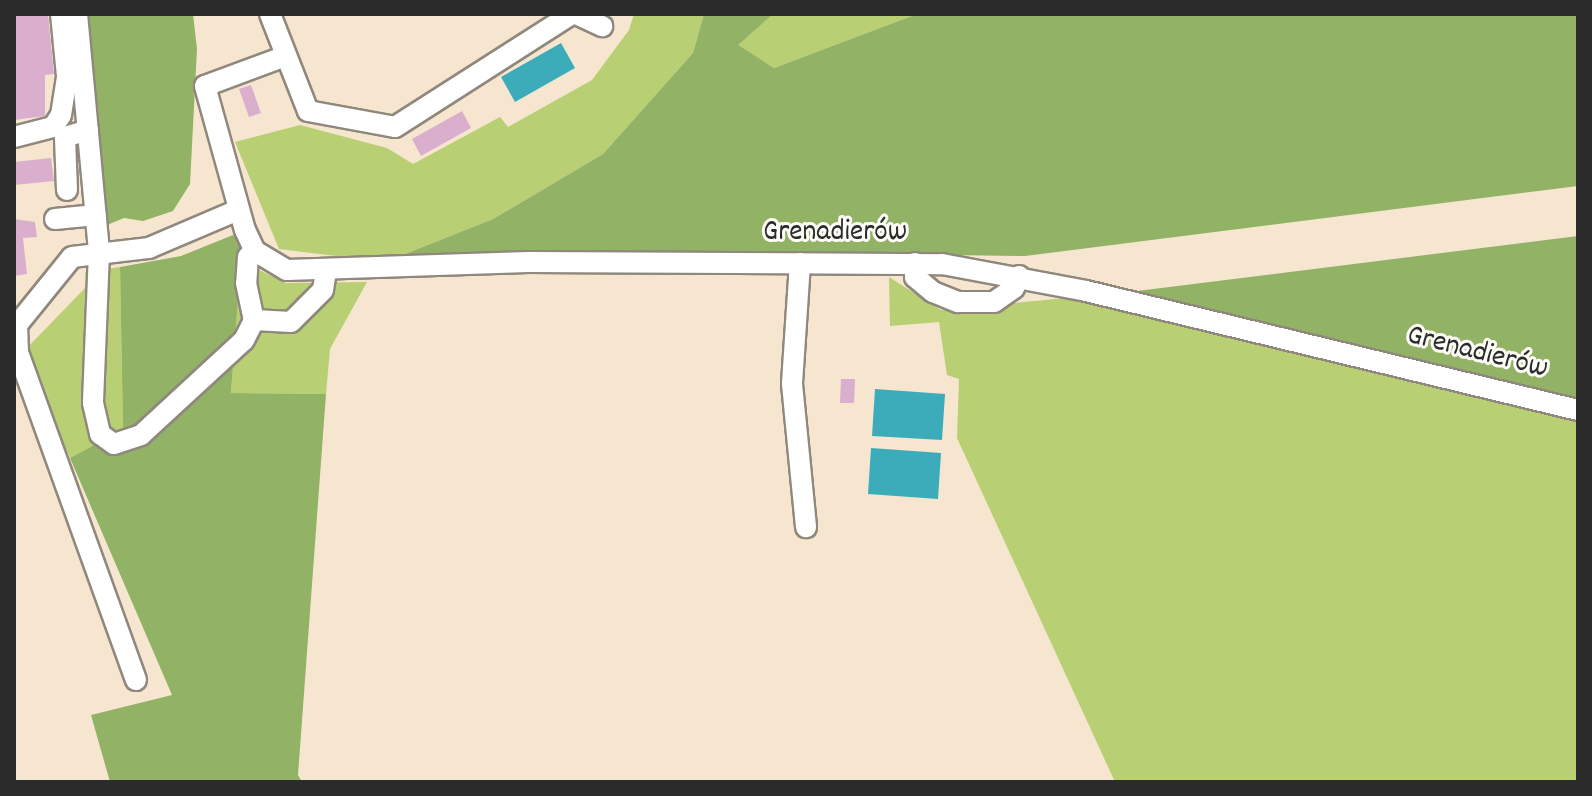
<!DOCTYPE html>
<meta charset="utf-8">
<style>
body{margin:0}
#map{position:relative;width:1592px;height:796px;overflow:hidden;background:#f6e6cf;font-family:Dekko,sans-serif}
div>[style]{position:absolute}
.green>*{inset:0;background:#b8cf73}
.forest>*{inset:0;background:#92b265}
.water>*{inset:0;background:#3dacba}
.building>*{inset:0;background:#daafcd}
.roads{filter:drop-shadow(2px 0 #90887d) drop-shadow(-2px 0 #90887d) drop-shadow(0 2px #90887d) drop-shadow(0 -2px #90887d)}
.minor>*{height:20px;margin:-10px;padding:0 10px;transform-origin:10px;border-radius:10px;background:#fff}
span{translate:-50% -50%;white-space:nowrap;text-align:center;line-height:1.15;-webkit-text-stroke:6px #fdfcf7;paint-order:stroke}
.street-label{font-size:30px;color:#2b2b2b}
.frame{position:absolute;inset:0;border:16px solid #2b2b2b;pointer-events:none}
</style>
<div id="map">
<div class="green">
<i style="clip-path:polygon(634px 14px,704px 14px,693px 53px,603px 154px,493px 219px,385px 262px,279px 249px,235px 142px,300px 125px,387px 148px,413px 164px,500px 117px,508px 127px,592px 80px,629px 30px)"></i>
<i style="clip-path:polygon(773px 14px,917px 14px,774px 68px,737px 45px)"></i>
<i style="clip-path:polygon(242px 246px,255px 268px,286px 283px,367px 282px,330px 349px,326px 394px,231px 393px)"></i>
<i style="clip-path:polygon(120px 267px,123px 431px,70px 458px,24px 351px,86px 287px,85px 272px)"></i>
<i style="clip-path:polygon(889px 277px,941px 310px,1129px 292px,1578px 402px,1578px 782px,1115px 782px,957px 438px,959px 379px,947px 375px,939px 322px,890px 326px)"></i>
</div>
<div class="forest">
<i style="clip-path:polygon(85px 14px,193px 14px,197px 49px,190px 184px,173px 211px,143px 221px,124px 218px,107px 225px)"></i>
<i style="clip-path:polygon(704px 14px,773px 14px,738px 45px,774px 68px,917px 14px,1578px 14px,1578px 186px,1025px 256px,661px 251px,385px 262px,493px 219px,603px 154px,693px 53px)"></i>
<i style="clip-path:polygon(233px 235px,242px 246px,231px 393px,326px 394px,298px 775px,302px 782px,110px 782px,91px 715px,172px 695px,70px 458px,123px 430px,120px 267px,181px 256px)"></i>
<i style="clip-path:polygon(1578px 236px,1578px 402px,1129px 292px)"></i>
</div>
<div class="water">
<i style="clip-path:polygon(561px 43px,575px 68px,515px 102px,501px 77px)"></i>
<i style="clip-path:polygon(875px 389px,945px 394px,942px 440px,872px 436px)"></i>
<i style="clip-path:polygon(871px 448px,941px 453px,938px 499px,868px 494px)"></i>
</div>
<div class="building">
<i style="clip-path:polygon(14px 14px,48px 14px,54px 74px,45px 75px,45px 116px,14px 120px)"></i>
<i style="clip-path:polygon(251px 85px,261px 113px,249px 117px,239px 89px)"></i>
<i style="clip-path:polygon(462px 111px,471px 128px,421px 156px,412px 139px)"></i>
<i style="clip-path:polygon(51px 158px,54px 181px,14px 185px,14px 162px)"></i>
<i style="clip-path:polygon(14px 219px,35px 222px,37px 237px,23px 238px,27px 274px,14px 276px)"></i>
<i style="clip-path:polygon(841px 379px,855px 379px,854px 403px,840px 403px)"></i>
</div>
<div class="roads">
<div class="minor">
<i style="left:77px;top:14px;width:239px;rotate:84.7deg"></i>
<i style="left:99px;top:252px;width:151px;rotate:92.3deg"></i>
<i style="left:93px;top:403px;width:32px;rotate:77deg"></i>
<i style="left:100px;top:434px;width:17px;rotate:36deg"></i>
<i style="left:114px;top:444px;width:28px;rotate:-18deg"></i>
<i style="left:141px;top:435px;width:140px;rotate:-42.7deg"></i>
<i style="left:244px;top:340px;width:22px;rotate:-63deg"></i>
<i style="left:270px;top:14px;width:104px;rotate:68.6deg"></i>
<i style="left:308px;top:111px;width:88px;rotate:10.4deg"></i>
<i style="left:395px;top:127px;width:210px;rotate:-32.6deg"></i>
<i style="left:576px;top:14px;width:29px;rotate:25deg"></i>
<i style="left:283px;top:57px;width:83px;rotate:159.6deg"></i>
<i style="left:205px;top:86px;width:149px;rotate:74.5deg"></i>
<i style="left:245px;top:230px;width:23px;rotate:65deg"></i>
<i style="left:255px;top:251px;width:37px;rotate:31deg"></i>
<i style="left:287px;top:270px;width:241px;rotate:-1.9deg"></i>
<i style="left:528px;top:262px;width:414px;rotate:0.3deg"></i>
<i style="left:942px;top:264px;width:147px;rotate:10.6deg"></i>
<i style="left:1086px;top:291px;width:506px;rotate:13.6deg"></i>
<i style="left:14px;top:137px;width:40px;rotate:-14.4deg"></i>
<i style="left:53px;top:127px;width:14px;rotate:-56deg"></i>
<i style="left:61px;top:115px;width:39px;rotate:-81deg"></i>
<i style="left:67px;top:76px;width:62px;rotate:-95.5deg"></i>
<i style="left:67px;top:190px;width:53px;rotate:-92.2deg"></i>
<i style="left:65px;top:137px;width:24px;rotate:-17deg"></i>
<i style="left:55px;top:219px;width:41px;rotate:-5.6deg"></i>
<i style="left:255px;top:251px;width:9px;rotate:139deg"></i>
<i style="left:248px;top:257px;width:26px;rotate:94deg"></i>
<i style="left:246px;top:283px;width:38px;rotate:78deg"></i>
<i style="left:254px;top:320px;width:37px;rotate:3deg"></i>
<i style="left:291px;top:322px;width:45px;rotate:-45deg"></i>
<i style="left:323px;top:290px;width:19px;rotate:-81deg"></i>
<i style="left:800px;top:263px;width:121px;rotate:93.8deg"></i>
<i style="left:792px;top:384px;width:144px;rotate:84.4deg"></i>
<i style="left:915px;top:263px;width:14px;rotate:90deg"></i>
<i style="left:915px;top:277px;width:23px;rotate:40deg"></i>
<i style="left:933px;top:292px;width:27px;rotate:22deg"></i>
<i style="left:958px;top:302px;width:36px"></i>
<i style="left:994px;top:302px;width:24px;rotate:-35deg"></i>
<i style="left:1014px;top:288px;width:13px;rotate:-67deg"></i>
<i style="left:136px;top:680px;width:348px;rotate:-109.8deg"></i>
<i style="left:18px;top:353px;width:28px;rotate:-92deg"></i>
<i style="left:17px;top:325px;width:87px;rotate:-51deg"></i>
<i style="left:72px;top:257px;width:78px;rotate:-6.7deg"></i>
<i style="left:149px;top:248px;width:97px;rotate:-23.1deg"></i>
</div>
</div>
<div class="street-label">
<span style="left:835px;top:234px">Grenadierów</span>
<span style="left:1477px;top:354px;rotate:14deg">Grenadierów</span>
</div>
<div class="frame"></div>
</div>
